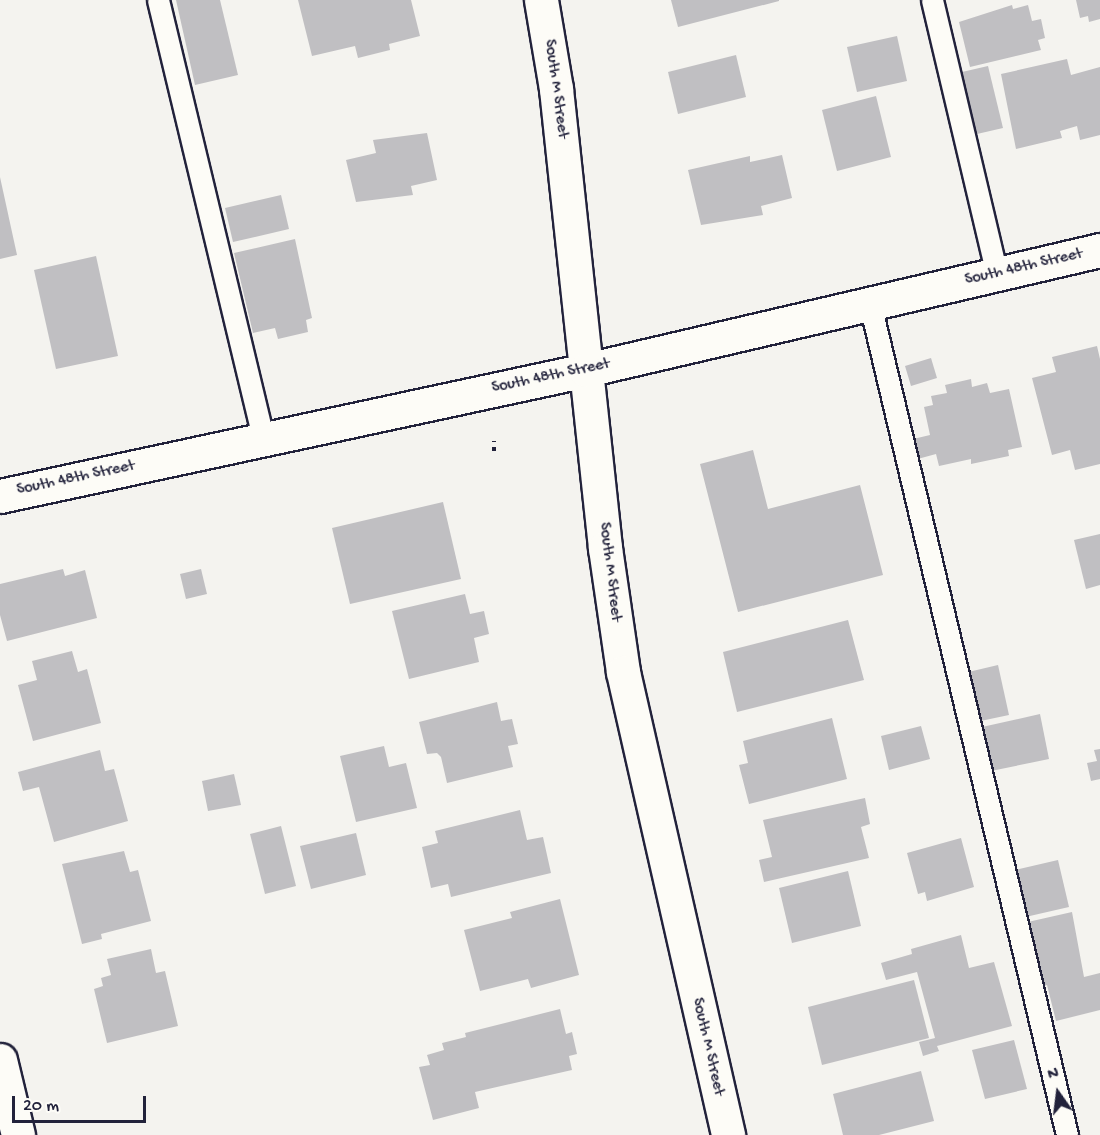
<!DOCTYPE html>
<style>
body{margin:0}
#map{position:relative;width:1100px;height:1135px;overflow:hidden;background:#f4f3ef;font-family:"Gochi Hand",sans-serif}
div>[style]{position:absolute}
.building>*{inset:0;background:#c0bfc2}
.path>*{height:4px;margin-top:-2px;transform-origin:0;background:repeating-linear-gradient(90deg,#22223b 0 4.5px,transparent 0 9px)}
.roads{filter:drop-shadow(2px 0 #22223b) drop-shadow(-2px 0 #22223b) drop-shadow(0 2px #22223b) drop-shadow(0 -2px #22223b)}
.lane>*{height:21px;margin:-10.5px;padding:0 10.5px;transform-origin:10.5px;border-radius:10.5px;background:#fdfcf7}
.street>*{height:33px;margin:-16.5px;padding:0 16.5px;transform-origin:16.5px;border-radius:16.5px;background:#fdfcf7}
.secondary>*{height:33px;margin:-16.5px;padding:0 16.5px;transform-origin:16.5px;border-radius:16.5px;background:#fdfcf7}
span{translate:-50% -50%;white-space:nowrap;text-align:center;line-height:1.15;-webkit-text-stroke:4.5px #fdfcf7;paint-order:stroke}
.street-label{font-size:16px;color:#22223b}
.north{position:absolute;left:1028px;top:1063px;width:60px;height:60px;-webkit-text-stroke:4px #fdfcf7;paint-order:stroke;rotate:346deg;font-size:16px;font-weight:700;line-height:24px;text-align:center;color:#22223b}
.north::after{content:'';display:block;margin:auto;width:21px;height:27px;background:#22223b;clip-path:polygon(50% 0,100% 100%,50% 72%,0 100%)}
.scale{position:absolute;left:12px;top:1096px;width:134px;height:27px;box-sizing:border-box;border:3px solid #22223b;border-top:0;padding-left:8px;font-size:18px;line-height:21px;white-space:nowrap;color:#22223b;-webkit-text-stroke:4px #fdfcf7;paint-order:stroke}
</style>
<div id="map">
<div class="building">
<i style="clip-path:polygon(176px 0,220px 0,238px 75px,195px 85px)"></i>
<i style="clip-path:polygon(298px 0,411px 0,420px 36px,389px 44px,390px 50px,358px 58px,355px 46px,312px 56px)"></i>
<i style="clip-path:polygon(671px 0,779px 0,779px 1px,678px 27px)"></i>
<i style="clip-path:polygon(1076px 0,1100px 0,1100px 19px,1089px 22px,1088px 16px,1080px 18px)"></i>
<i style="clip-path:polygon(1012px 5px,1013px 9px,1028px 5px,1032px 21px,1041px 19px,1045px 38px,1038px 40px,1041px 50px,970px 67px,959px 22px)"></i>
<i style="clip-path:polygon(897px 36px,907px 81px,857px 92px,847px 47px)"></i>
<i style="clip-path:polygon(736px 55px,746px 97px,678px 114px,668px 72px)"></i>
<i style="clip-path:polygon(1067px 59px,1071px 75px,1100px 67px,1100px 135px,1080px 140px,1077px 126px,1060px 131px,1062px 138px,1016px 149px,1001px 74px)"></i>
<i style="clip-path:polygon(988px 66px,1003px 128px,977px 134px,962px 72px)"></i>
<i style="clip-path:polygon(876px 96px,891px 157px,837px 171px,822px 110px)"></i>
<i style="clip-path:polygon(427px 133px,437px 180px,411px 186px,413px 195px,356px 202px,346px 160px,376px 153px,373px 140px)"></i>
<i style="clip-path:polygon(782px 155px,792px 198px,761px 206px,763px 215px,701px 225px,688px 170px,750px 156px,750px 162px)"></i>
<i style="clip-path:polygon(0 177px,17px 255px,0 259px)"></i>
<i style="clip-path:polygon(281px 195px,289px 229px,233px 242px,225px 208px)"></i>
<i style="clip-path:polygon(295px 239px,312px 318px,306px 320px,308px 332px,278px 339px,275px 328px,253px 333px,234px 253px)"></i>
<i style="clip-path:polygon(96px 256px,118px 356px,56px 369px,34px 270px)"></i>
<i style="clip-path:polygon(1097px 346px,1100px 359px,1100px 464px,1075px 470px,1070px 450px,1052px 455px,1032px 378px,1056px 372px,1052px 357px)"></i>
<i style="clip-path:polygon(931px 358px,937px 378px,911px 386px,905px 366px)"></i>
<i style="clip-path:polygon(971px 379px,972px 387px,987px 383px,990px 393px,1009px 389px,1022px 447px,1008px 450px,1009px 456px,971px 464px,971px 459px,939px 466px,936px 454px,914px 460px,909px 440px,930px 435px,924px 407px,933px 405px,931px 396px,947px 393px,945px 385px)"></i>
<i style="clip-path:polygon(753px 450px,768px 509px,860px 485px,883px 575px,738px 612px,700px 464px)"></i>
<i style="clip-path:polygon(443px 502px,461px 579px,350px 604px,332px 528px)"></i>
<i style="clip-path:polygon(1100px 534px,1100px 585px,1086px 589px,1074px 540px)"></i>
<i style="clip-path:polygon(63px 569px,65px 576px,85px 570px,97px 618px,7px 641px,0 615px,0 584px)"></i>
<i style="clip-path:polygon(201px 569px,207px 594px,186px 599px,180px 574px)"></i>
<i style="clip-path:polygon(465px 594px,470px 614px,484px 611px,489px 634px,474px 638px,479px 662px,409px 679px,392px 611px)"></i>
<i style="clip-path:polygon(848px 620px,864px 680px,737px 712px,723px 652px)"></i>
<i style="clip-path:polygon(72px 651px,78px 672px,87px 669px,101px 723px,33px 741px,18px 685px,37px 680px,32px 661px)"></i>
<i style="clip-path:polygon(998px 665px,1009px 715px,971px 723px,960px 674px)"></i>
<i style="clip-path:polygon(497px 702px,501px 721px,512px 719px,518px 744px,508px 746px,513px 767px,447px 783px,441px 757px,437px 753px,427px 754px,419px 722px)"></i>
<i style="clip-path:polygon(1040px 714px,1049px 759px,991px 771px,982px 727px)"></i>
<i style="clip-path:polygon(832px 718px,847px 779px,749px 804px,739px 765px,748px 763px,743px 741px)"></i>
<i style="clip-path:polygon(921px 726px,930px 759px,889px 770px,881px 736px)"></i>
<i style="clip-path:polygon(384px 746px,389px 767px,406px 763px,417px 808px,356px 822px,340px 756px)"></i>
<i style="clip-path:polygon(1100px 749px,1100px 779px,1091px 781px,1087px 763px,1097px 761px,1094px 750px)"></i>
<i style="clip-path:polygon(100px 750px,105px 771px,114px 769px,128px 821px,54px 842px,39px 787px,23px 791px,18px 772px)"></i>
<i style="clip-path:polygon(234px 774px,241px 805px,208px 811px,202px 781px)"></i>
<i style="clip-path:polygon(865px 798px,870px 824px,861px 827px,869px 858px,764px 882px,759px 860px,772px 857px,763px 820px)"></i>
<i style="clip-path:polygon(520px 810px,527px 840px,543px 837px,551px 873px,451px 897px,448px 884px,431px 888px,422px 847px,438px 843px,435px 831px)"></i>
<i style="clip-path:polygon(281px 826px,296px 886px,265px 894px,250px 834px)"></i>
<i style="clip-path:polygon(356px 833px,366px 875px,311px 889px,300px 846px)"></i>
<i style="clip-path:polygon(961px 838px,974px 887px,927px 901px,925px 892px,918px 894px,907px 853px)"></i>
<i style="clip-path:polygon(124px 851px,130px 872px,138px 870px,151px 921px,101px 934px,102px 939px,82px 944px,62px 864px)"></i>
<i style="clip-path:polygon(1058px 860px,1069px 907px,1021px 918px,1010px 871px)"></i>
<i style="clip-path:polygon(848px 871px,861px 926px,792px 943px,779px 888px)"></i>
<i style="clip-path:polygon(560px 899px,579px 975px,531px 988px,528px 979px,480px 991px,464px 930px,512px 918px,510px 912px)"></i>
<i style="clip-path:polygon(1072px 912px,1084px 977px,1100px 973px,1100px 1010px,1056px 1021px,1047px 985px,1042px 987px,1019px 924px)"></i>
<i style="clip-path:polygon(961px 935px,969px 968px,994px 962px,1012px 1026px,937px 1046px,939px 1051px,923px 1056px,919px 1042px,935px 1038px,917px 972px,886px 980px,881px 963px,912px 954px,911px 949px)"></i>
<i style="clip-path:polygon(151px 949px,156px 973px,165px 971px,178px 1026px,107px 1043px,94px 989px,103px 986px,101px 978px,111px 975px,107px 959px)"></i>
<i style="clip-path:polygon(914px 980px,929px 1038px,822px 1065px,808px 1007px)"></i>
<i style="clip-path:polygon(560px 1009px,566px 1034px,572px 1032px,577px 1054px,569px 1056px,572px 1070px,475px 1092px,479px 1108px,433px 1120px,419px 1067px,430px 1065px,427px 1055px,444px 1050px,442px 1043px,466px 1037px,465px 1033px)"></i>
<i style="clip-path:polygon(1014px 1040px,1027px 1089px,985px 1099px,972px 1050px)"></i>
<i style="clip-path:polygon(921px 1071px,934px 1121px,879px 1135px,843px 1135px,833px 1094px)"></i>
</div>
<div class="path">
<i style="left:494px;top:451px;width:10px;rotate:-90deg"></i>
</div>
<div class="roads">
<div class="lane">
<i style="left:158px;top:0;width:451px;rotate:76.5deg"></i>
<i style="left:932px;top:0;width:282px;rotate:76.7deg"></i>
<i style="left:870px;top:304px;width:854px;rotate:76.66deg"></i>
</div>
<div class="street">
<i style="left:0;top:1060px;width:77px;rotate:76.5deg"></i>
</div>
<div class="secondary">
<i style="left:541px;top:0;width:90px;rotate:80.4deg"></i>
<i style="left:556px;top:89px;width:462px;rotate:83.9deg"></i>
<i style="left:605px;top:548px;width:125px;rotate:81.7deg"></i>
<i style="left:623px;top:672px;width:475px;rotate:77.2deg"></i>
<i style="left:0;top:496px;width:599px;rotate:-12.13deg"></i>
<i style="left:586px;top:370px;width:528px;rotate:-13.14deg"></i>
</div>
</div>
<div class="street-label">
<span style="left:555px;top:89px;rotate:82deg">South M Street</span>
<span style="left:1024px;top:268px;rotate:-13deg">South 48th Street</span>
<span style="left:551px;top:377px;rotate:-12deg">South 48th Street</span>
<span style="left:76px;top:479px;rotate:-12deg">South 48th Street</span>
<span style="left:609px;top:572px;rotate:83deg">South M Street</span>
<span style="left:707px;top:1047px;rotate:77deg">South M Street</span>
</div>
<div class="north">N</div>
<div class="scale">20 m</div>
</div>
